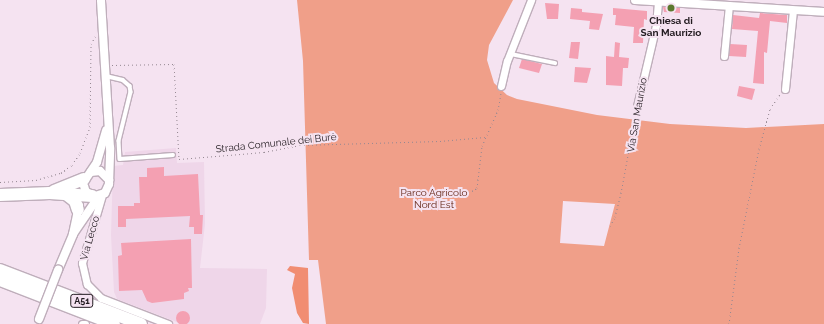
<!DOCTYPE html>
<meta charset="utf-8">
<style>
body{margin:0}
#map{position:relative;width:824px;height:324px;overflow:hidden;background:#f5e3f1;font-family:Raleway,sans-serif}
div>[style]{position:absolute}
.built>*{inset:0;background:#efd6e9}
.green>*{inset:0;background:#f09f89}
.forest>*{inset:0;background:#f18d72}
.building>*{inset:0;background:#f4a0b2}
.round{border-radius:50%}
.path>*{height:1px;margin-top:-0.5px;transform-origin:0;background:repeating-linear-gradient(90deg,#948791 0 1px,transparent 0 4px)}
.roads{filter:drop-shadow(1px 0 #bfaebb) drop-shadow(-1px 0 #bfaebb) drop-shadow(0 1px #bfaebb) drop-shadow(0 -1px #bfaebb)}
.service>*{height:3.5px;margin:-1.75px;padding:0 1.75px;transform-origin:1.75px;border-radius:1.75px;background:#fff}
.minor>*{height:7px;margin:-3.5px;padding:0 3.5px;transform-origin:3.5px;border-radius:3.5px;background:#fff}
.tertiary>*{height:8px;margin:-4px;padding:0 4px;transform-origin:4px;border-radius:4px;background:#fff}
.motorway>*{height:12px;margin:-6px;padding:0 6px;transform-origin:6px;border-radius:6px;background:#fff}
.bridges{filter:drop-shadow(1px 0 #bfaebb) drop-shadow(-1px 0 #bfaebb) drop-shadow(0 1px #bfaebb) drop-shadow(0 -1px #bfaebb)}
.tertiary-bridge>*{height:8px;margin:-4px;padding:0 4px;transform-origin:4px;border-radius:4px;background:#fff}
.dots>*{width:11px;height:11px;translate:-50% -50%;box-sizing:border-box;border:2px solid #f5e3f1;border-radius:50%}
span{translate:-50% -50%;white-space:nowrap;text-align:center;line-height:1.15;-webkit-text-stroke:4px #f5e3f1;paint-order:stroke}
.shield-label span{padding:1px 3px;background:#f5e3f1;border:1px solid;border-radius:3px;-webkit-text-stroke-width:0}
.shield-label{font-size:9px;color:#231c21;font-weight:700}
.poi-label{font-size:10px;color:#231c21;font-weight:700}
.street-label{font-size:10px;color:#231c21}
.park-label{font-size:10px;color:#642515}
</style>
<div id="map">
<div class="built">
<i style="clip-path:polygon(176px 148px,177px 163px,204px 162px,205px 224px,200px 268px,267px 269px,266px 308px,260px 324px,182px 324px,117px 299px,114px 292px,111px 235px,113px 166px,123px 165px,125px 152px)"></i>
</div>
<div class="green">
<i style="clip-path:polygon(evenodd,297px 0,513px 0,489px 45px,487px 60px,494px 83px,507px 95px,517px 99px,597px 115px,670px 124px,746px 128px,824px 124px,824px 324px,326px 324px,318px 260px,309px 260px,303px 61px,297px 0,563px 201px,615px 204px,604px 246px,560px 243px,563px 201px)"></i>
</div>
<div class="forest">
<i style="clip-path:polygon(290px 266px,308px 268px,309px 324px,303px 323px,297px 313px,292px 288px,295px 274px,287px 270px)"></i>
</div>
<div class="building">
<i style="clip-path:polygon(545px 3px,559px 4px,558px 19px,547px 19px)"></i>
<i style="clip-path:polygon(663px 7px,680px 8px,680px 13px,664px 12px)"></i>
<i style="clip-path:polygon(571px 8px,582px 9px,582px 12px,603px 14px,599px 30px,589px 29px,590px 21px,570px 19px)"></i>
<i style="clip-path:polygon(613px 8px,647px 11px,647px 20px,644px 19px,643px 43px,633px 43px,634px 27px,615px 25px,616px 15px,613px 15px)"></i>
<i style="clip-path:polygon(760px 13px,787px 15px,787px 23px,770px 21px,767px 53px,764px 52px,764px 84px,753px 83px,758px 31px,732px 29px,733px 15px,759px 18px)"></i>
<i style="clip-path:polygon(571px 42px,580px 42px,578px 59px,569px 58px)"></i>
<i style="clip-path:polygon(615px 42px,620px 43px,619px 57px,629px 58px,628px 68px,623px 68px,622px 86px,606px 85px,606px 56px,614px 57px)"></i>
<i style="clip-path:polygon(730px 44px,747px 45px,746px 57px,729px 56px)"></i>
<i style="clip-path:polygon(522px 59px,542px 64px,539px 73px,519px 68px)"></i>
<i style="clip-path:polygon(575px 67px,591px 68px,587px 83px,574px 82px)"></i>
<i style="clip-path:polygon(739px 86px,755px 89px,752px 100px,737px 96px)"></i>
<i style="clip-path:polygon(164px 167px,164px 176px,198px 174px,200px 215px,203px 215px,202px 234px,194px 234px,194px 227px,189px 227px,190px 216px,126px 219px,126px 227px,118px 227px,118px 206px,134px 206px,134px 203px,140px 203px,139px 177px,147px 177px,147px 168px)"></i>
<i style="clip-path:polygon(191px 239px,192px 288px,188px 288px,189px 291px,184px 293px,184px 299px,152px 303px,147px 301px,142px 290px,119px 291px,118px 256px,122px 255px,121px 243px)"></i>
<i class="round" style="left:176px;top:311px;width:14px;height:14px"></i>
</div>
<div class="path">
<i style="left:112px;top:65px;width:62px;rotate:-0.9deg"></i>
<i style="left:174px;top:64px;width:95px;rotate:87deg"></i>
<i style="left:179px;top:159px;width:85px;rotate:-4.7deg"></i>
<i style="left:264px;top:152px;width:37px;rotate:-11deg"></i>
<i style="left:300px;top:145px;width:140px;rotate:-1.6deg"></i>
<i style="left:440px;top:141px;width:45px;rotate:-5.1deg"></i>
<i style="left:0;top:182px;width:36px;rotate:-3deg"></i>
<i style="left:36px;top:180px;width:26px;rotate:-16deg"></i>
<i style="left:61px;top:173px;width:14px;rotate:-36deg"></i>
<i style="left:72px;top:165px;width:14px;rotate:-56deg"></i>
<i style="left:80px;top:153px;width:28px;rotate:-69deg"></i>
<i style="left:90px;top:127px;width:83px;rotate:-89.3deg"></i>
<i style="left:91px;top:44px;width:10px;rotate:-61deg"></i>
<i style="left:444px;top:196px;width:28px;rotate:-10deg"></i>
<i style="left:472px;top:191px;width:6px;rotate:-31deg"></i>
<i style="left:477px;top:188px;width:42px;rotate:-83.2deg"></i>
<i style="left:482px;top:146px;width:39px;rotate:-66deg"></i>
<i style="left:498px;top:110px;width:17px;rotate:-80deg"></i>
<i style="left:610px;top:226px;width:10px;rotate:-61deg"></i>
<i style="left:615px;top:217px;width:25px;rotate:-76deg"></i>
<i style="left:621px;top:193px;width:82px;rotate:-79.5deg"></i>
<i style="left:729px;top:324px;width:77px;rotate:-82.5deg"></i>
<i style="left:739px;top:248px;width:101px;rotate:-78.6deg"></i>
<i style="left:759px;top:149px;width:41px;rotate:-74.6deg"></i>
<i style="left:770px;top:109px;width:18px;rotate:-56deg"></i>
</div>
<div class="roads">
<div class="service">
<i style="left:511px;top:54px;width:45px;rotate:11.6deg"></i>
<i style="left:106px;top:76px;width:17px;rotate:13deg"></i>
<i style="left:123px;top:80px;width:9px;rotate:41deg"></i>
<i style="left:130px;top:86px;width:6px;rotate:81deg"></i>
<i style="left:131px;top:92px;width:50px;rotate:103.8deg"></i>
<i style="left:119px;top:141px;width:18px;rotate:87deg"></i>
<i style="left:120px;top:159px;width:53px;rotate:-4.3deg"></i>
</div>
<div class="minor">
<i style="left:724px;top:56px;width:51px;rotate:-84.4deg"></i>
<i style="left:501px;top:86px;width:26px;rotate:-77deg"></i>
<i style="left:507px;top:61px;width:66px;rotate:-68.5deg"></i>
<i style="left:785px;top:89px;width:79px;rotate:-84.2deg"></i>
<i style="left:637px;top:106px;width:83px;rotate:-76.8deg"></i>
<i style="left:656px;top:25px;width:23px;rotate:-85deg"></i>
<i style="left:102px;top:195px;width:71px;rotate:106.4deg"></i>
<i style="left:82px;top:263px;width:22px;rotate:77deg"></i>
<i style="left:87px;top:284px;width:20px;rotate:45deg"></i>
<i style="left:101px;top:298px;width:72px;rotate:21.2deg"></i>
<i style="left:82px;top:324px;width:3px"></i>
</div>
<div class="tertiary">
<i style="left:635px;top:0;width:189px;rotate:3.6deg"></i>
<i style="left:91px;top:172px;width:9px;rotate:-6deg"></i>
<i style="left:100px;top:171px;width:13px;rotate:45deg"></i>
<i style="left:83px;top:183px;width:25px;rotate:-56deg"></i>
<i style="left:97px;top:162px;width:33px;rotate:-74deg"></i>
<i style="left:84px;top:186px;width:6px;rotate:72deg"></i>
<i style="left:86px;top:192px;width:10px;rotate:24deg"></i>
<i style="left:95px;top:196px;width:10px;rotate:-17deg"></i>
<i style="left:105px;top:193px;width:10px;rotate:-66deg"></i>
<i style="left:109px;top:184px;width:36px;rotate:-88deg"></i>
<i style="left:110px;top:148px;width:148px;rotate:-93.5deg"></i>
<i style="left:73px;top:234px;width:29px;rotate:-78deg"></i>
<i style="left:58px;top:270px;width:39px;rotate:-67deg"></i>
<i style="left:73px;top:234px;width:46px;rotate:-55.6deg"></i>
</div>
<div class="motorway">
<i style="left:54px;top:191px;width:32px;rotate:-22deg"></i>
<i style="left:66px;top:194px;width:11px;rotate:38deg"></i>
<i style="left:75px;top:201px;width:9px;rotate:72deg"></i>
<i style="left:0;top:195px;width:50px;rotate:-2.3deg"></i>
<i style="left:50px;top:193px;width:42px;rotate:4.1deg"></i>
<i style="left:0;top:270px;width:151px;rotate:21deg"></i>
<i style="left:0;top:280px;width:122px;rotate:21.1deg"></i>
</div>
</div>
<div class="bridges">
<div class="tertiary-bridge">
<i style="left:39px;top:319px;width:53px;rotate:-68.8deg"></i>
</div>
</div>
<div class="dots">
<i style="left:671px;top:8px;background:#5c792e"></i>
</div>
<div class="shield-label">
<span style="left:82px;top:301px">A51</span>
</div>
<div class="poi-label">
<span style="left:671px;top:26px">Chiesa di<br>San Maurizio</span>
</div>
<div class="street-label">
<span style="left:637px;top:115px;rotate:-80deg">Via San Maurizio</span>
<span style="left:276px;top:143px;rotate:-6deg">Strada Comunale dei Burè</span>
<span style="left:90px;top:238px;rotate:-74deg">Via Lecco</span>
</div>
<div class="park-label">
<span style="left:434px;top:198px">Parco Agricolo<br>Nord Est</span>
</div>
</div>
